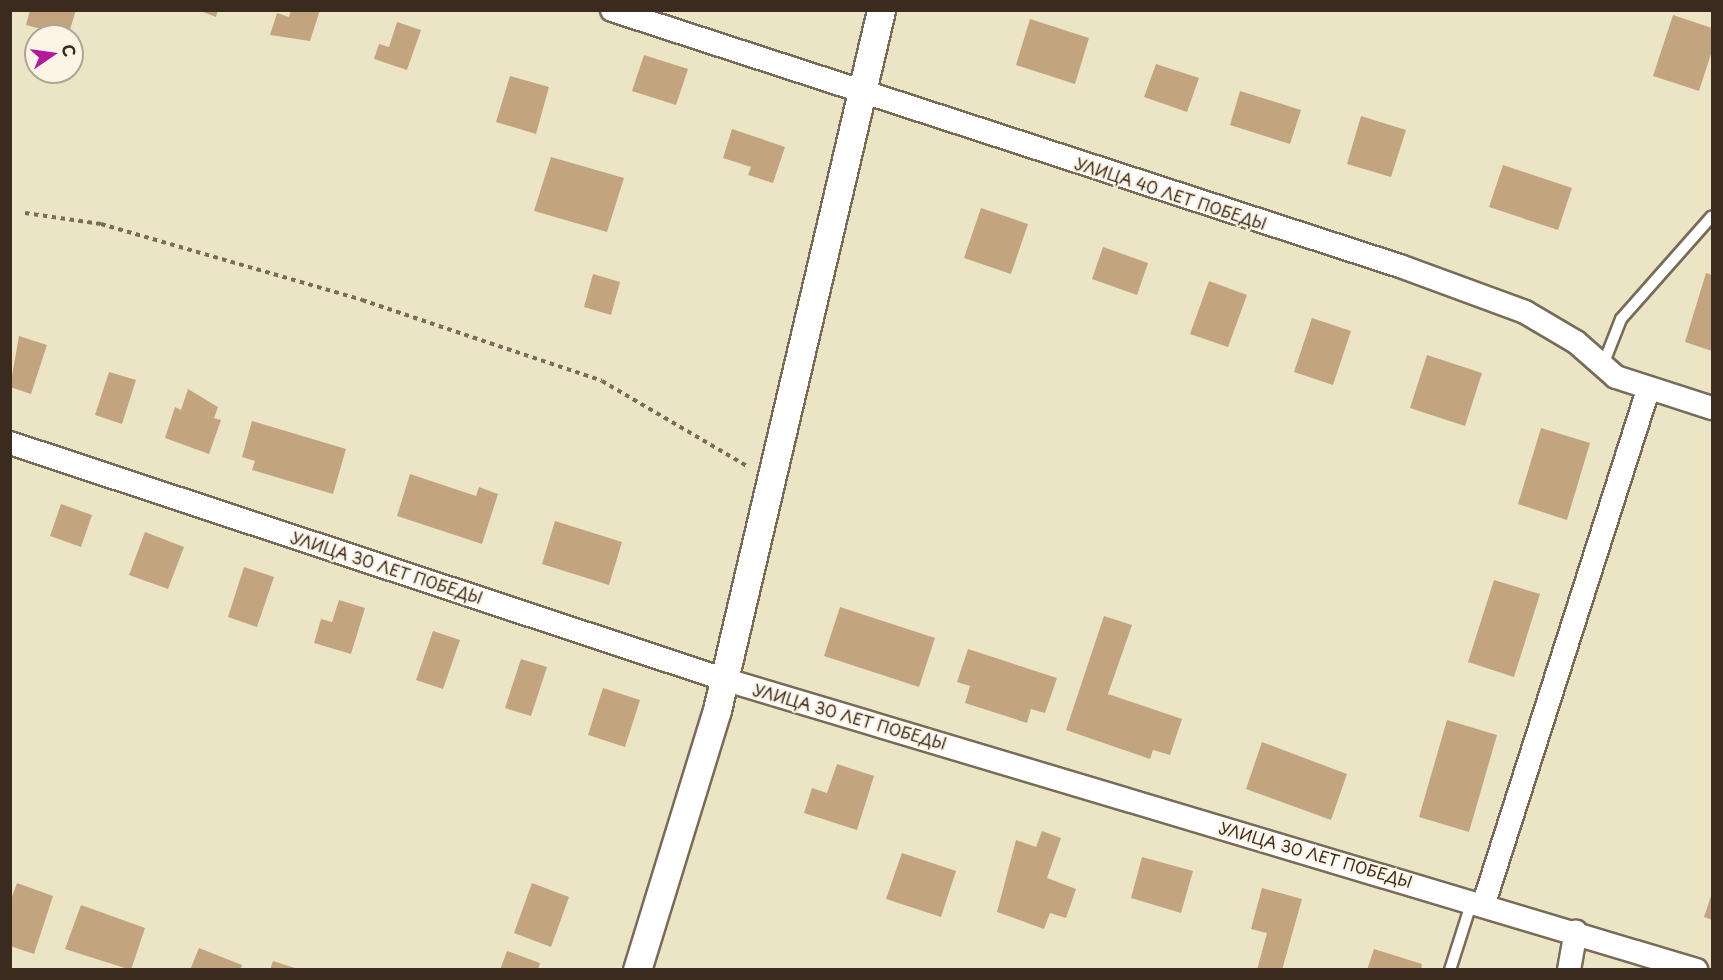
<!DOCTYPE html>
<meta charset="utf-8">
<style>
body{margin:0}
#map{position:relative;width:1723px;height:980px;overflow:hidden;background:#ece5c5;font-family:"Playpen Sans",sans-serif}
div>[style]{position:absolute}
.building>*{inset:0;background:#c2a57f}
.path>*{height:4px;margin-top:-2px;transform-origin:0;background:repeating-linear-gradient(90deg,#796b58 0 4.5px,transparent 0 9px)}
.roads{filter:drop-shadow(2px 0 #796b58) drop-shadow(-2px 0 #796b58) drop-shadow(0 2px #796b58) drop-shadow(0 -2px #796b58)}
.service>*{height:10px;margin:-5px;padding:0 5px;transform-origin:5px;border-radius:5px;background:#fff}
.minor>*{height:22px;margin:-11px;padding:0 11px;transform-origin:11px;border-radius:11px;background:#fff}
.tertiary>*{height:27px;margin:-13.5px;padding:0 13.5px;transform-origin:13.5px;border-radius:13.5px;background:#fff}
span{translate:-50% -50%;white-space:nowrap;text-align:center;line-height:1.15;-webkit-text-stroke:4.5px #fcf5e5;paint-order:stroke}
.street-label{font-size:16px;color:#3b2a1e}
.frame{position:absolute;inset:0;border:12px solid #3b2a1e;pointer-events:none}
.north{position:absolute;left:24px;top:24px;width:60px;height:60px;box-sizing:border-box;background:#fcf5e5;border:2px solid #afa495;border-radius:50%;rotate:77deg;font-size:16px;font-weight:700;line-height:24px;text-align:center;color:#3b2a1e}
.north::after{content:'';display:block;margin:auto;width:21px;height:27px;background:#b5179e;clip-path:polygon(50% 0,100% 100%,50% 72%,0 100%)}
</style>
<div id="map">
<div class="building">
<i style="clip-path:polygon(30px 10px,76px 10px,68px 36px,26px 25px)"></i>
<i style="clip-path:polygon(198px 10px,218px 10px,216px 17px)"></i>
<i style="clip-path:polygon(291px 10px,320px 10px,310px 41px,270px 35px,277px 13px,289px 17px)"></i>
<i style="clip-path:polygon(1673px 15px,1712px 28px,1712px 51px,1699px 91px,1653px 76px)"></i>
<i style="clip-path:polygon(1030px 19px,1089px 38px,1075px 84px,1016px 65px)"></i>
<i style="clip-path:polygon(397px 22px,421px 30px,407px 70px,374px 59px,379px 44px,389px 47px)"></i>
<i style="clip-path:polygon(644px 55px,688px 69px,676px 105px,632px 91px)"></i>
<i style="clip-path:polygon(1156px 64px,1199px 78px,1187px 112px,1144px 97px)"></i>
<i style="clip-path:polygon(510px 76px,549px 87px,536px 134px,496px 122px)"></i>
<i style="clip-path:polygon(1240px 91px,1301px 110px,1290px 144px,1230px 125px)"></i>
<i style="clip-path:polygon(1361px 116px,1406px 130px,1391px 177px,1347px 164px)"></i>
<i style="clip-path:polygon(732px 129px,785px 147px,773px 183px,748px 175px,751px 167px,723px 158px)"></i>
<i style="clip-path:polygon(551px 157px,624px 178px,607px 232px,534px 211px)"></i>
<i style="clip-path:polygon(1503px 165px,1572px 188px,1558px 230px,1489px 207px)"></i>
<i style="clip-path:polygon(981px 208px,1028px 224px,1011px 274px,964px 258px)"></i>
<i style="clip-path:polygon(1103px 247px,1148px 263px,1137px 295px,1092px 279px)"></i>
<i style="clip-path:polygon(1706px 273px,1712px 275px,1712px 351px,1685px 342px)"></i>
<i style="clip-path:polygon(593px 274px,620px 282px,611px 315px,584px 307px)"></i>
<i style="clip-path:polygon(1209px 281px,1247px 295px,1228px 347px,1190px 334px)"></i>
<i style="clip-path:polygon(1312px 318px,1351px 331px,1333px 385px,1294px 372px)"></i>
<i style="clip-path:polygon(19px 336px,47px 345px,31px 394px,10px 387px)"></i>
<i style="clip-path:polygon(1427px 355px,1482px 373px,1465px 426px,1410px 408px)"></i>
<i style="clip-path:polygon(109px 372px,136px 380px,122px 424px,95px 415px)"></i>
<i style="clip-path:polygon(188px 389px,218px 407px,214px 418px,221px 420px,209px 454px,165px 438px,175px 407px,181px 410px)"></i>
<i style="clip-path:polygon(252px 421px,346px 449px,333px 494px,252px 470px,255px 461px,242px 457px)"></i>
<i style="clip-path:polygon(1541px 428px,1590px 443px,1567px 520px,1518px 504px)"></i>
<i style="clip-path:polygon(410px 474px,476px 496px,479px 487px,498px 494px,482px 544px,397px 516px)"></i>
<i style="clip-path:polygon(61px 504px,92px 515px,81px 547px,50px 536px)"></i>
<i style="clip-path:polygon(555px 521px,622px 542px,609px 585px,542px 564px)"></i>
<i style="clip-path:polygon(145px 532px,184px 547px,168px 589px,129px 575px)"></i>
<i style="clip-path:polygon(244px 567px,274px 577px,257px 627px,228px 617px)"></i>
<i style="clip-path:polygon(1494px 580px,1540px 594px,1514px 677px,1468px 662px)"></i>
<i style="clip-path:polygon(339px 600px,365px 608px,351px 654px,314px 643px,321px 619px,332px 622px)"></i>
<i style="clip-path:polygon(840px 607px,935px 638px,919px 687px,824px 656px)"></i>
<i style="clip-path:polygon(1104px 616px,1132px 625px,1108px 694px,1182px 719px,1170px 755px,1153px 750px,1150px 759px,1066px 730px)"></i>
<i style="clip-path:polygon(433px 631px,460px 640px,443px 689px,416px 680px)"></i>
<i style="clip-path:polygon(968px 649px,1057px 678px,1045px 713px,1031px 709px,1027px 723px,965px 703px,970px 686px,957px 682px)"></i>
<i style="clip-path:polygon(521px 659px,547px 667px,531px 716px,505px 708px)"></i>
<i style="clip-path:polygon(603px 688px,640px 700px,625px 747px,588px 735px)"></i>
<i style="clip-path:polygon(1447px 720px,1497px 735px,1469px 832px,1419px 817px)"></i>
<i style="clip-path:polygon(1262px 742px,1347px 774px,1331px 820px,1246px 789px)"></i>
<i style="clip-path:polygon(837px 764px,874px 776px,857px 830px,804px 813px,812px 788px,827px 793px)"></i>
<i style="clip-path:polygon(1042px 831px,1061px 838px,1047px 878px,1076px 889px,1066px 918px,1050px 913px,1044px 929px,997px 912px,1016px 840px,1036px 847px)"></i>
<i style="clip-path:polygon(902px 853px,956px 871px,941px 917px,886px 899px)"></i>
<i style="clip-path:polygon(1142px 857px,1193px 871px,1181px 913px,1131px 898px)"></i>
<i style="clip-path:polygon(17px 883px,53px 896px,34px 954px,10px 946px,10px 902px)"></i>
<i style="clip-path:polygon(532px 883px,569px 897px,551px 947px,514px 933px)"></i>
<i style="clip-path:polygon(1262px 888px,1302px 899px,1282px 970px,1257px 970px,1267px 933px,1251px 929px)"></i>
<i style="clip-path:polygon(1712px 893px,1712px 920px,1704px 917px)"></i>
<i style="clip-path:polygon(81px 905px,145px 928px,131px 970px,65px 949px)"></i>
<i style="clip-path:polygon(199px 948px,242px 965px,240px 970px,190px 970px)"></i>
<i style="clip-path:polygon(1374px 949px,1422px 964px,1421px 970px,1367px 970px)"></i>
<i style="clip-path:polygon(507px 951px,540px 963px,538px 970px,500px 970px)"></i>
<i style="clip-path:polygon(273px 961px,298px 969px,298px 970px,270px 970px)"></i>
</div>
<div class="path">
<i style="left:25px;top:213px;width:77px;rotate:8.2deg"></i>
<i style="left:101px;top:224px;width:272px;rotate:16.2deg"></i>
<i style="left:362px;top:300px;width:253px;rotate:18.6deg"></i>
<i style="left:602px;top:381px;width:168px;rotate:30.4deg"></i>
</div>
<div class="roads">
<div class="service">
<i style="left:1603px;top:365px;width:49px;rotate:-68.6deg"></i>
<i style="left:1621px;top:319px;width:137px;rotate:-48.5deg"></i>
<i style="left:1450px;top:970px;width:72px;rotate:-72.3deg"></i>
</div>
<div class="minor">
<i style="left:612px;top:10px;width:829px;rotate:18deg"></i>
<i style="left:1400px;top:266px;width:133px;rotate:20.2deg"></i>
<i style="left:1525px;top:312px;width:59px;rotate:30.5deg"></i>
<i style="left:1576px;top:342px;width:53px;rotate:41.2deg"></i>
<i style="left:1616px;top:377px;width:101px;rotate:17.9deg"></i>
<i style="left:10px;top:443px;width:751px;rotate:18.31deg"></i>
<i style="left:723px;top:679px;width:1016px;rotate:16.65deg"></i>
<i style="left:1484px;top:903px;width:539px;rotate:-72.27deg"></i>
<i style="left:1569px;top:970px;width:39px;rotate:-80deg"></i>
</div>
<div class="tertiary">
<i style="left:637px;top:970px;width:272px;rotate:-72.9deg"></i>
<i style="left:717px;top:710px;width:719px;rotate:-76.81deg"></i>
</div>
</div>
<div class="street-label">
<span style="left:1171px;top:193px;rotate:18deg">УЛИЦА 40 ЛЕТ ПОБЕДЫ</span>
<span style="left:387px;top:567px;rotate:18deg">УЛИЦА 30 ЛЕТ ПОБЕДЫ</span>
<span style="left:850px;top:716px;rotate:16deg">УЛИЦА 30 ЛЕТ ПОБЕДЫ</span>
<span style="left:1316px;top:854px;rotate:16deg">УЛИЦА 30 ЛЕТ ПОБЕДЫ</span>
</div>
<div class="frame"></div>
<div class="north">С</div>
</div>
